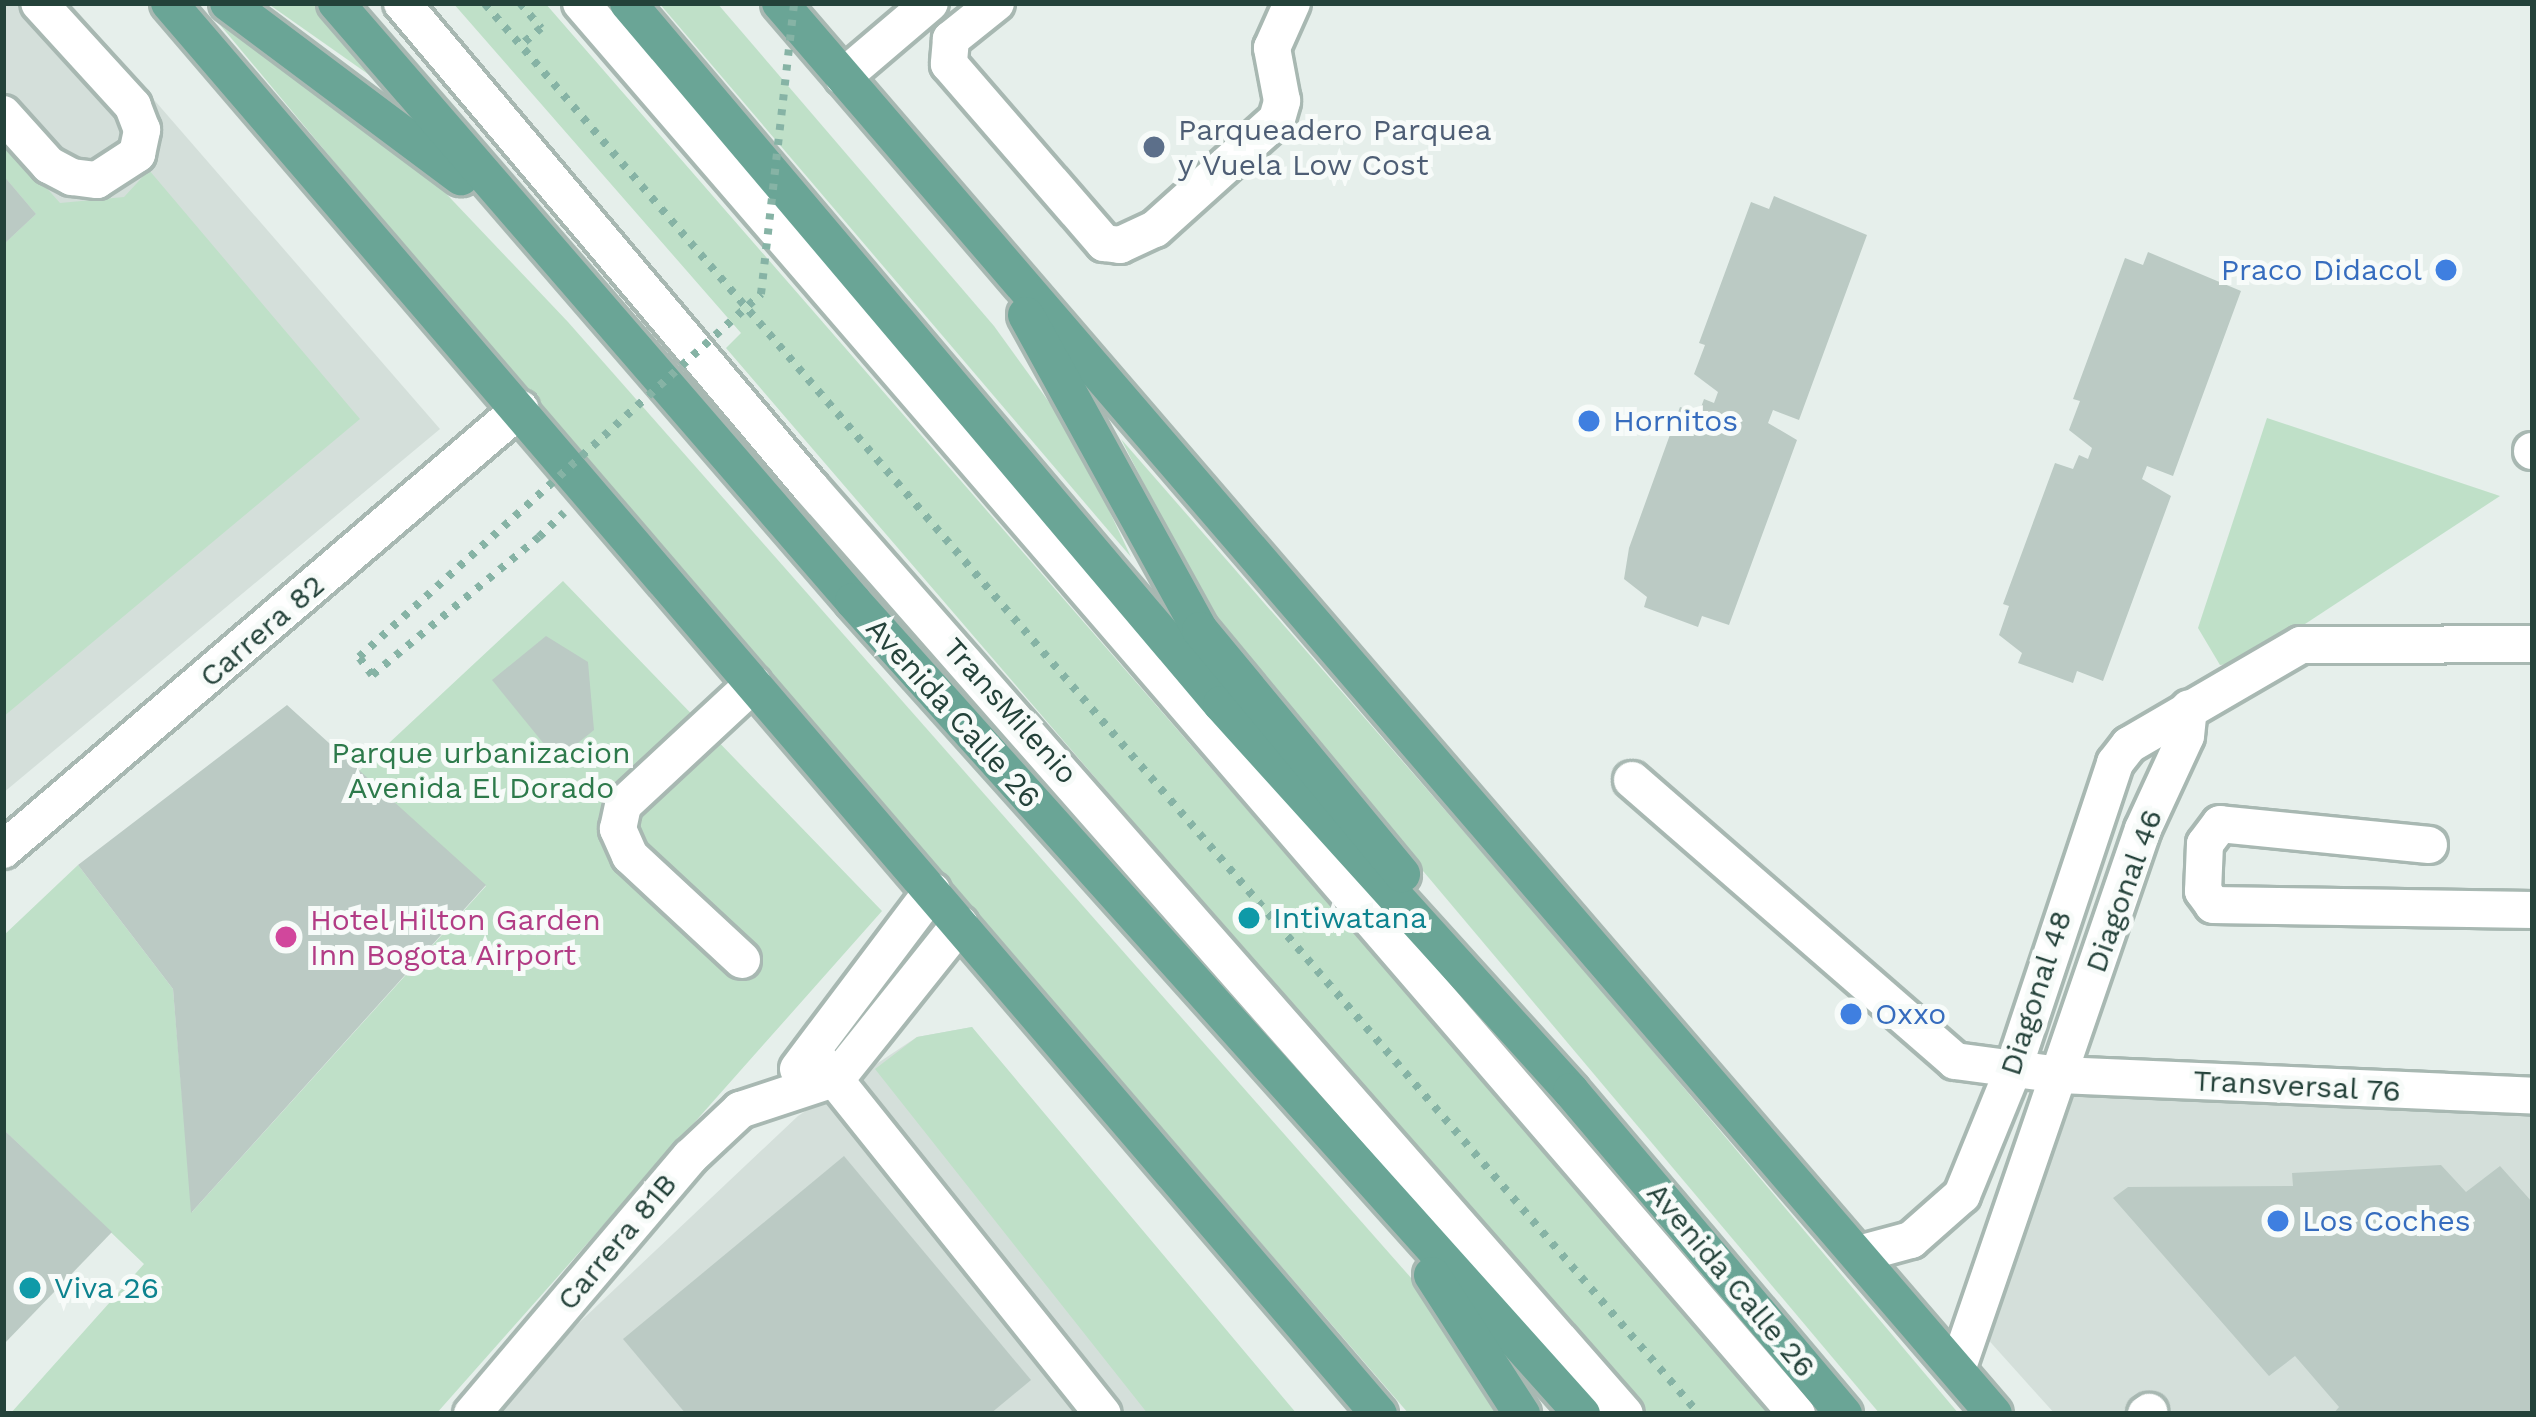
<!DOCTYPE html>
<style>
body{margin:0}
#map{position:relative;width:2536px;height:1417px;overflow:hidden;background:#e6efeb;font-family:"Work Sans",sans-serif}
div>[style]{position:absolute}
.built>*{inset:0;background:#d4dfda}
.green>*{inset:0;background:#bfe0c8}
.building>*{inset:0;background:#bbcac4}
.path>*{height:8px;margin-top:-4px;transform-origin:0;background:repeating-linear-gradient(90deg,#86b3a5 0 6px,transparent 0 15px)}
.roads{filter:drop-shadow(3px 0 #a8b8b2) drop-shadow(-3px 0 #a8b8b2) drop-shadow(0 3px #a8b8b2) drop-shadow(0 -3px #a8b8b2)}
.minor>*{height:36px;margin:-18px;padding:0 18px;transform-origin:18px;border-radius:18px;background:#fff}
.major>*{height:36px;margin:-18px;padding:0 18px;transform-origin:18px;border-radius:18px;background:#6aa596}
.path-bridge>*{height:8px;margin-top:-4px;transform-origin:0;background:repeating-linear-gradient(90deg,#86b3a5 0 6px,transparent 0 15px)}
.dots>*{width:33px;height:33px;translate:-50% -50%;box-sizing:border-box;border:6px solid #f7fbf9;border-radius:50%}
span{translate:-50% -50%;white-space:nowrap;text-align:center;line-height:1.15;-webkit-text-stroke:10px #f7fbf9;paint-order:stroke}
.service-label{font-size:30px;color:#4e5e75}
.left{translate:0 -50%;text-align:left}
.shop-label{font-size:30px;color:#366cbe}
.right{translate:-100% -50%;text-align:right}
.street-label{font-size:30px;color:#24423a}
.park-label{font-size:30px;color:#2d7a4b}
.culture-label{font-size:30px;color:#0d838f}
.hotel-label{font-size:30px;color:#b23c85}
.frame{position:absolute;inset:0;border:6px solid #24423a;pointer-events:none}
</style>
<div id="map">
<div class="built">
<i style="clip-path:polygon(3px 3px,70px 3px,440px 429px,3px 793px)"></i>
<i style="clip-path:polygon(972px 1027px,1249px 1414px,495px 1414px,547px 1353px,798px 1116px,917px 1037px)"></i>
<i style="clip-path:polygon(2072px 1083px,2533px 1107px,2533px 1414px,2055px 1414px,1984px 1335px)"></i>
</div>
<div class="green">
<i style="clip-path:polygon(267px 3px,314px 3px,385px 86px)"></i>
<i style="clip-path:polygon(453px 3px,545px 3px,1773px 1414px,1642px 1414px,726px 348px,741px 333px)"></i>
<i style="clip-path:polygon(659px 3px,717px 3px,994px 326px,1075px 438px,1131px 557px)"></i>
<i style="clip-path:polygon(216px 20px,398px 143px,568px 322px,1412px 1279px,1500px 1414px,1409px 1414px,530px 397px)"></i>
<i style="clip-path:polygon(3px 139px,60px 203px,124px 197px,149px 170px,360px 419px,3px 717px,3px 245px,36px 214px,3px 175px)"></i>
<i style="clip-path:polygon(2267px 418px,2500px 496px,2247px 662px,2220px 665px,2198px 628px)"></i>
<i style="clip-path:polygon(1121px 439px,1576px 960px,1959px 1414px,1880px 1414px,1269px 688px,1210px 613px)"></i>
<i style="clip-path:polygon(563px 581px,882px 911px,436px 1414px,10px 1414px,144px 1264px,3px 1129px,3px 936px,78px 865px,173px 989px,192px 1212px,486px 886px,359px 771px)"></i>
<i style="clip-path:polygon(972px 1027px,1260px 1370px,1297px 1414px,1148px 1414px,875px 1069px,917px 1037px)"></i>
</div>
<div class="building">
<i style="clip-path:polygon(3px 175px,36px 214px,3px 245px)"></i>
<i style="clip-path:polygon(1774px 196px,1867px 235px,1799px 420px,1773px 410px,1768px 423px,1797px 440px,1729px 625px,1702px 616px,1698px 627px,1644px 607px,1647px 597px,1624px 579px,1629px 548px,1680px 407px,1699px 413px,1704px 399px,1714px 403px,1718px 392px,1694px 374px,1705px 345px,1699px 343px,1751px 202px,1769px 209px)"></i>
<i style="clip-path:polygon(2148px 252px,2241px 291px,2173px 476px,2147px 466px,2142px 479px,2171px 496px,2103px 681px,2077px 671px,2073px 683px,2018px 663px,2022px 653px,1999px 635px,2009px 606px,2003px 604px,2055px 463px,2073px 469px,2079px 455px,2088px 459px,2092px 448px,2069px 430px,2080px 401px,2073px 399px,2125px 258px,2143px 265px)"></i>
<i style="clip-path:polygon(546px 636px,588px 662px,594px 730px,557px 760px,492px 680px)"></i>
<i style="clip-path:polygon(287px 705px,486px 885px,191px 1213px,173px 989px,78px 865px)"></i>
<i style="clip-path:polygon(3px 1129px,112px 1232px,3px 1345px)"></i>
<i style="clip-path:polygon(844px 1156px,1031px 1380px,990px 1414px,686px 1414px,623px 1339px)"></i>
<i style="clip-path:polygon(2441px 1165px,2466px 1192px,2500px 1166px,2533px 1203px,2533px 1414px,2333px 1414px,2339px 1407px,2295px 1356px,2269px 1376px,2113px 1198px,2128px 1187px,2293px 1186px,2292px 1173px)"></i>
</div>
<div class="path">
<i style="left:520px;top:3px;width:33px;rotate:50deg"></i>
<i style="left:541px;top:28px;width:25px;rotate:140deg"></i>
<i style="left:485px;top:4px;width:1861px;rotate:49.27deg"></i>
<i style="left:539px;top:537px;width:35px;rotate:-44deg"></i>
</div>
<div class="roads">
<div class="minor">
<i style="left:402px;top:3px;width:633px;rotate:49.87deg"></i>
<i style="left:810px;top:487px;width:1234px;rotate:48.68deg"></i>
<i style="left:581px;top:3px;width:1863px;rotate:49.25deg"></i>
<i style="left:996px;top:3px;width:58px;rotate:141.3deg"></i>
<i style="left:951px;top:39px;width:25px;rotate:95deg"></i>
<i style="left:949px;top:64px;width:237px;rotate:49.1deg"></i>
<i style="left:1104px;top:243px;width:16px;rotate:7deg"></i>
<i style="left:1120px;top:245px;width:38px;rotate:-25deg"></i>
<i style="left:1155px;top:229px;width:164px;rotate:-42deg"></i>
<i style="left:1277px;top:119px;width:19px;rotate:-74deg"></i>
<i style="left:1282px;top:101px;width:54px;rotate:-100.7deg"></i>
<i style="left:1272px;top:48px;width:49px;rotate:-66deg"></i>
<i style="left:843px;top:77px;width:114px;rotate:-40.4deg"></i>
<i style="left:3px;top:114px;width:69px;rotate:48deg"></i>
<i style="left:49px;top:165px;width:26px;rotate:28deg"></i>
<i style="left:72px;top:177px;width:25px;rotate:7deg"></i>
<i style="left:97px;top:180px;width:48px;rotate:-33deg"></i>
<i style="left:137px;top:154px;width:25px;rotate:-78deg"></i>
<i style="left:142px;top:130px;width:26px;rotate:-111deg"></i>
<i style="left:133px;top:106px;width:139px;rotate:-132.4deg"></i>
<i style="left:2532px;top:451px;width:1px"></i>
<i style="left:1632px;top:780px;width:428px;rotate:41deg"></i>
<i style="left:1955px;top:1061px;width:106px;rotate:7.6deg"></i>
<i style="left:2060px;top:1075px;width:473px;rotate:2.5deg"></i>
<i style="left:2429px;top:845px;width:210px;rotate:-174.3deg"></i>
<i style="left:2220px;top:824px;width:25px;rotate:127deg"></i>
<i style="left:2205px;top:844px;width:47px;rotate:92.4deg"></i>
<i style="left:2203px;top:891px;width:17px;rotate:54deg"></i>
<i style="left:2213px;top:905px;width:320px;rotate:0.9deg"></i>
<i style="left:3px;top:850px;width:680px;rotate:-40.46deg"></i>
<i style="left:742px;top:960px;width:153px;rotate:-137.1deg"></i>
<i style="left:630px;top:856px;width:30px;rotate:-114deg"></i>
<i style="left:618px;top:829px;width:25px;rotate:-78deg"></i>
<i style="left:623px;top:805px;width:178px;rotate:-42.9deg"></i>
<i style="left:812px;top:1051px;width:465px;rotate:51.3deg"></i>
<i style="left:798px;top:1069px;width:223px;rotate:-53deg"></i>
<i style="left:1859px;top:1254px;width:54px;rotate:-15.1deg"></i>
<i style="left:1911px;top:1240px;width:68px;rotate:-41.4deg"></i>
<i style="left:1962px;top:1195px;width:135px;rotate:-67.8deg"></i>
<i style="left:2013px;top:1070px;width:324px;rotate:-71.6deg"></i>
<i style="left:2115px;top:763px;width:23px;rotate:-52deg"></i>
<i style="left:2129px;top:745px;width:199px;rotate:-30.2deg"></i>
<i style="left:2301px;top:645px;width:232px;rotate:-0.2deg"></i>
<i style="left:1957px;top:1370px;width:572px;rotate:-71.03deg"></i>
<i style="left:2143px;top:829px;width:102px;rotate:-65.2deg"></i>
<i style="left:2186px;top:736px;width:28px;rotate:-84deg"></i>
<i style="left:472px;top:1414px;width:337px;rotate:-49.7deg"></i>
<i style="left:690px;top:1157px;width:69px;rotate:-43.2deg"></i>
<i style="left:740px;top:1110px;width:102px;rotate:-18.3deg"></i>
<i style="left:837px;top:1078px;width:197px;rotate:-51.4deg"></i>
<i style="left:2146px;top:1414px;width:4px;rotate:-34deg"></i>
</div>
<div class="major">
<i style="left:169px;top:3px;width:1859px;rotate:49.39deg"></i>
<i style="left:228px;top:3px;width:291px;rotate:36.8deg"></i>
<i style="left:336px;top:3px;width:791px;rotate:49.15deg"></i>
<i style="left:853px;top:601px;width:1092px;rotate:48.12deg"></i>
<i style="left:628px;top:3px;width:918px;rotate:49.77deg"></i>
<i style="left:1221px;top:704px;width:522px;rotate:47.87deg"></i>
<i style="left:1571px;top:1091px;width:423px;rotate:49.8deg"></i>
<i style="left:780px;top:3px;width:1861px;rotate:49.29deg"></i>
<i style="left:1026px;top:315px;width:360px;rotate:61.1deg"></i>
<i style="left:1200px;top:630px;width:317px;rotate:50.4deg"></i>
<i style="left:1432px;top:1275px;width:166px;rotate:57.1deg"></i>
</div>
</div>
<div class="path-bridge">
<i style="left:539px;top:537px;width:217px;rotate:140.4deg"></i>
<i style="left:372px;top:675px;width:22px;rotate:-126deg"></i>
<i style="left:359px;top:657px;width:542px;rotate:-42.08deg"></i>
<i style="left:761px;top:294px;width:293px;rotate:-83.5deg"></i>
</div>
<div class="dots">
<i style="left:1154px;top:147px;background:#5c6f8a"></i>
<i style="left:2446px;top:270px;background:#3f7fe0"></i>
<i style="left:1589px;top:421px;background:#3f7fe0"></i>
<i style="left:1249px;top:918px;background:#0f9aa8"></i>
<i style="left:286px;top:937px;background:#d1479c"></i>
<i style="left:1851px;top:1014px;background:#3f7fe0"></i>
<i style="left:2278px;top:1221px;background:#3f7fe0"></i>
<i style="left:30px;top:1288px;background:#0f9aa8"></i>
</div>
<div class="service-label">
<span class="left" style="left:1178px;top:147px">Parqueadero Parquea<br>y Vuela Low Cost</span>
</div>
<div class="shop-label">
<span class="right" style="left:2422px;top:270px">Praco Didacol</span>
<span class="left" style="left:1613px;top:421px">Hornitos</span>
<span class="left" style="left:1875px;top:1014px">Oxxo</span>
<span class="left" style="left:2302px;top:1221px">Los Coches</span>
</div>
<div class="street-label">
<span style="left:262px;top:631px;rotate:-41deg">Carrera 82</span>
<span style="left:1010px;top:711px;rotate:48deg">TransMilenio</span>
<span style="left:953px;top:713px;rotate:48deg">Avenida Calle 26</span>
<span style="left:2124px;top:891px;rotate:-70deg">Diagonal 46</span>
<span style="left:2036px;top:993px;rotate:-72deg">Diagonal 48</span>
<span style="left:2297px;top:1086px;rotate:3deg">Transversal 76</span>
<span style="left:617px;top:1242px;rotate:-50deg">Carrera 81B</span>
<span style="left:1731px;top:1280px;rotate:50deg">Avenida Calle 26</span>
</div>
<div class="park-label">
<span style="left:481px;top:770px">Parque urbanizacion<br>Avenida El Dorado</span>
</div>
<div class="culture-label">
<span class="left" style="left:1273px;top:918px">Intiwatana</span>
<span class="left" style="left:54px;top:1288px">Viva 26</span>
</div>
<div class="hotel-label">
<span class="left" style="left:310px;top:937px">Hotel Hilton Garden<br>Inn Bogota Airport</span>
</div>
<div class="frame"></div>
</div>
